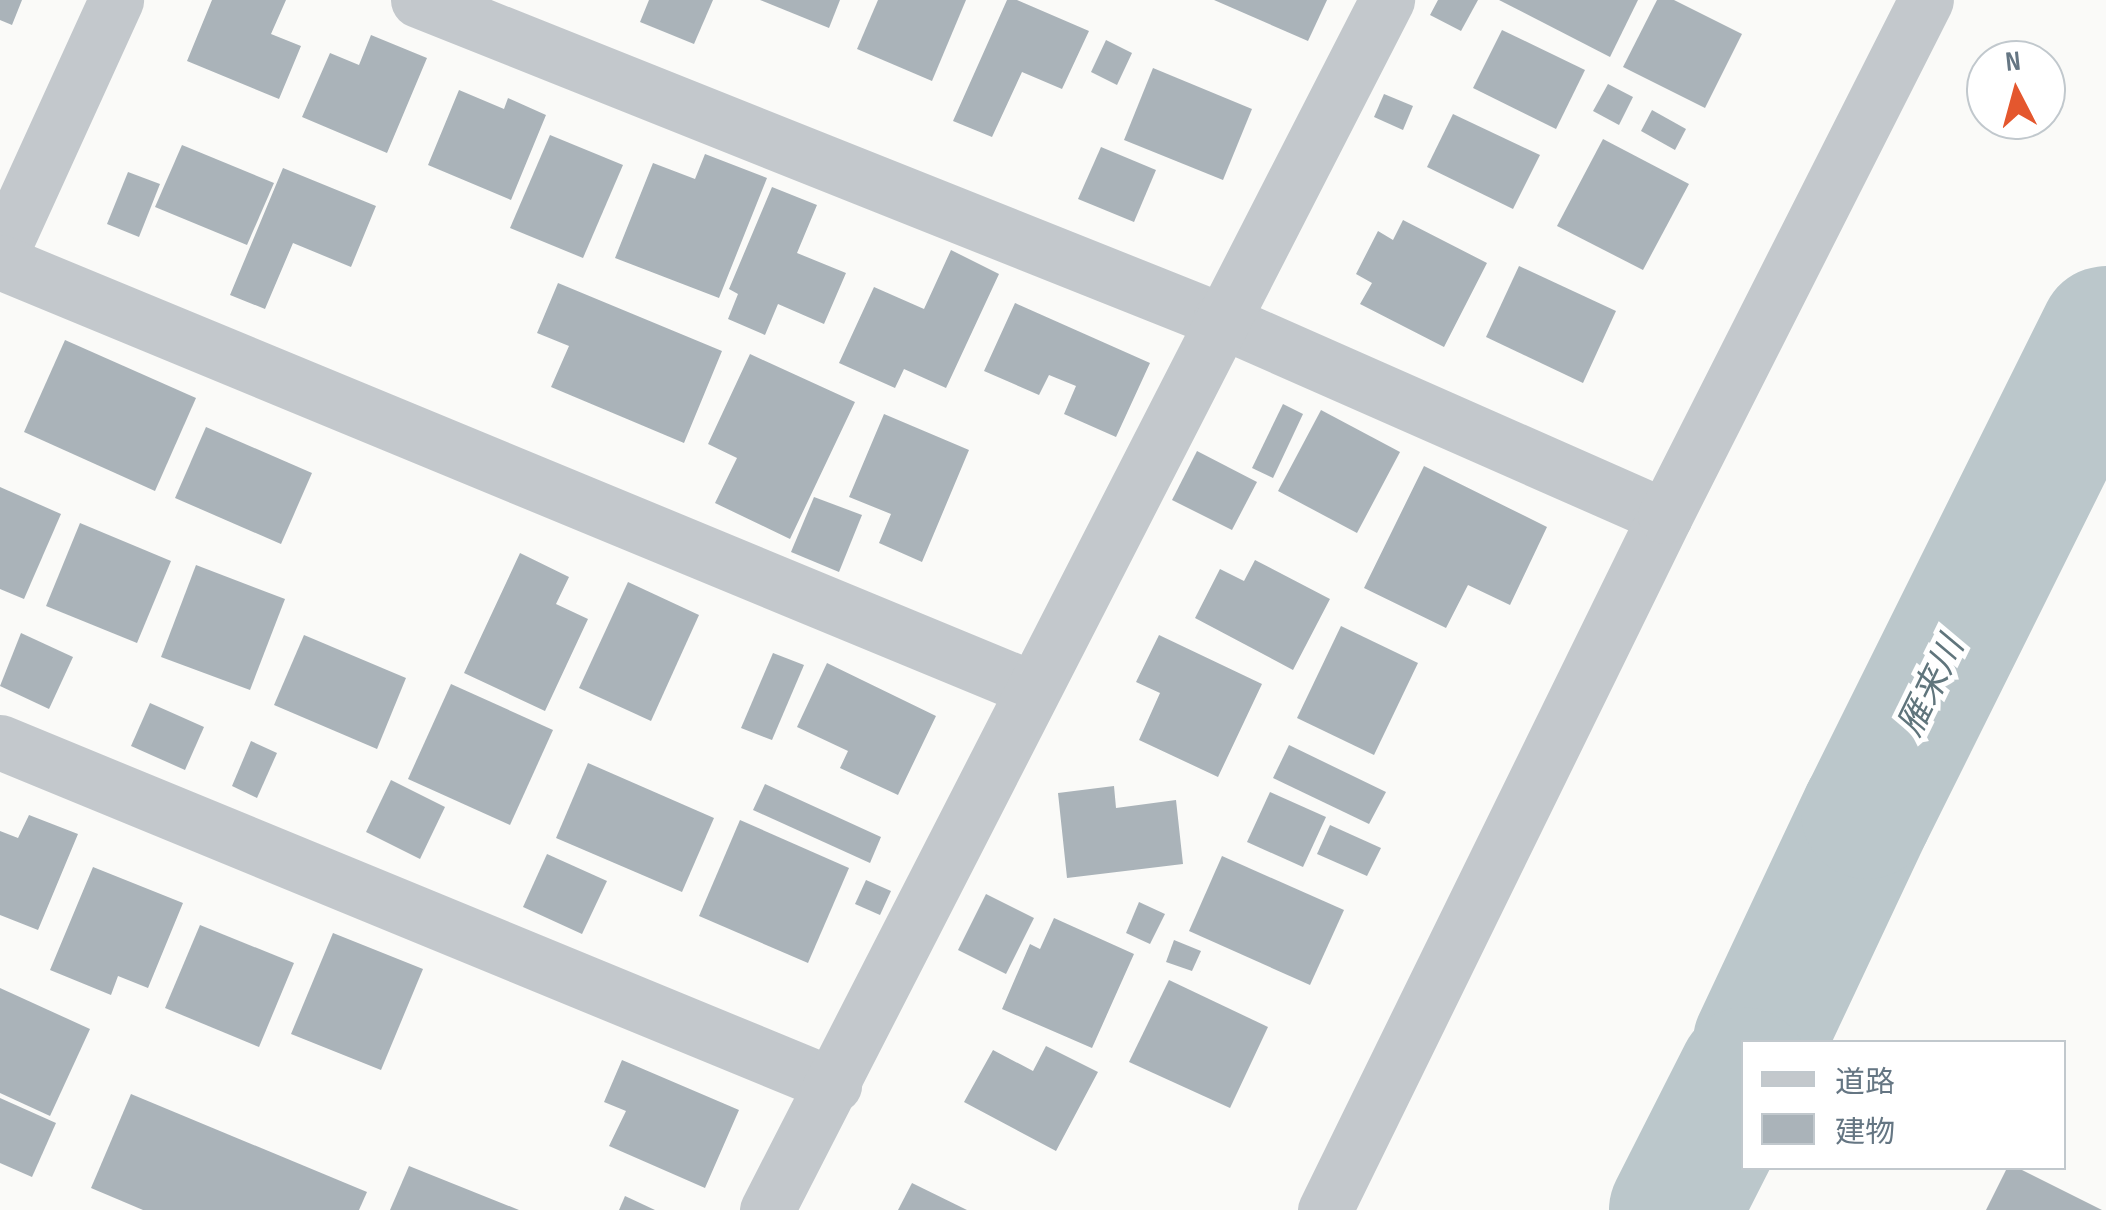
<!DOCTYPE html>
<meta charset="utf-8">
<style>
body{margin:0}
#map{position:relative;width:2106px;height:1210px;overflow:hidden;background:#fafaf8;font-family:"Sofia Sans Condensed","Noto Sans JP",sans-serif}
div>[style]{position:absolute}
.river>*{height:132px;margin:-66px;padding:0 66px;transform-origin:66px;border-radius:66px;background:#bbc7cb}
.building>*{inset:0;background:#aab3b9}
.minor>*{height:55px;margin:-27.5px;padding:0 27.5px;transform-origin:27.5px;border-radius:27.5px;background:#c3c8cc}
.tertiary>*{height:55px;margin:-27.5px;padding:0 27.5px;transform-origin:27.5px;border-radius:27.5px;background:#c3c8cc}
span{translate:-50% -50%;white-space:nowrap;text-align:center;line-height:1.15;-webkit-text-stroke:10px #fff;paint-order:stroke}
.water-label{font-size:35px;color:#60757c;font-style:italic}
.legend{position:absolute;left:1741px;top:1040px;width:325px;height:130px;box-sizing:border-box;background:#fff;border:2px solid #c1c8cd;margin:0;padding:12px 18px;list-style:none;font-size:30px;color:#657683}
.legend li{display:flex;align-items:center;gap:20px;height:50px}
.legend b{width:50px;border:2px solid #c1c8cd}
.north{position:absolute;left:1966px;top:40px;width:100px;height:100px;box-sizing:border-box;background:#fff;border:2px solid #c1c8cd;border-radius:50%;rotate:354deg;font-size:28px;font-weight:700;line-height:40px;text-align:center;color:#657683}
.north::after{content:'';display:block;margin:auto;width:35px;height:45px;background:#e4572e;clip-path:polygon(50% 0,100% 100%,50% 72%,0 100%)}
</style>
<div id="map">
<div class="river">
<i style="left:1759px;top:1042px;width:253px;rotate:-64.8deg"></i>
<i style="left:1867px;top:813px;width:537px;rotate:-63.58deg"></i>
<i style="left:1675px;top:1210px;width:153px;rotate:-63.1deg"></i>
</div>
<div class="building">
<i style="clip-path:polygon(0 0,22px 0,12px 25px,0 20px)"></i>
<i style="clip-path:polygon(212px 0,286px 0,271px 34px,301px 46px,279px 99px,187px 61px)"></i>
<i style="clip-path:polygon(649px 0,713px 0,694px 44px,640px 22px)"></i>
<i style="clip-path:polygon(760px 0,840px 0,829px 28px)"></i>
<i style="clip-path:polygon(878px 0,966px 0,932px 81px,857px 49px)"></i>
<i style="clip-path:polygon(1007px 0,1017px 0,1089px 31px,1062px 89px,1022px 72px,992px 137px,953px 121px)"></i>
<i style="clip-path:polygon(1214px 0,1327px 0,1308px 41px)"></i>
<i style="clip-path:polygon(1438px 0,1478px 0,1461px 31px,1430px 15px)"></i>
<i style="clip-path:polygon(1499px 0,1638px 0,1610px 57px)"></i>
<i style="clip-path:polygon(1657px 0,1674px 0,1742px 34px,1705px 108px,1623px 67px)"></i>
<i style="clip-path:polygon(1502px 30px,1585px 70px,1556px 129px,1473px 88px)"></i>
<i style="clip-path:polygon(371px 35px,427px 58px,387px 153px,302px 117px,330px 53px,359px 65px)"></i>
<i style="clip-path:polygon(1106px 40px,1132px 53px,1117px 85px,1091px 72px)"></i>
<i style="clip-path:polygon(1153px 68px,1252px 109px,1223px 180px,1124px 140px)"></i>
<i style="clip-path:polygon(1608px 84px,1633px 97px,1619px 125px,1593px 111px)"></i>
<i style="clip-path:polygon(459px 90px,504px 109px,508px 98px,546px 115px,511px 200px,428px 165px)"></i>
<i style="clip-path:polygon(1384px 94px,1413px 106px,1403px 130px,1374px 117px)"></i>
<i style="clip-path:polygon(1652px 110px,1686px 129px,1675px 150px,1641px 131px)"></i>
<i style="clip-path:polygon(1453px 114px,1540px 155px,1513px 209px,1427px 167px)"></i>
<i style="clip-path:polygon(550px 135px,623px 165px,583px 258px,510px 228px)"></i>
<i style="clip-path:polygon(1603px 139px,1689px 184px,1643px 270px,1557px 226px)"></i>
<i style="clip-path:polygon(182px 145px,274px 183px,247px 245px,155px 207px)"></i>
<i style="clip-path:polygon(1101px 147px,1156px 170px,1134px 222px,1078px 199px)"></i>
<i style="clip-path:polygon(705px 154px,767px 178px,719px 298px,615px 258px,653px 163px,695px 179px)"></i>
<i style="clip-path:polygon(283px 168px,376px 206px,351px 267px,293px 243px,265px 309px,230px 295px)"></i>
<i style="clip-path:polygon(128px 172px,160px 184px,139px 237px,107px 224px)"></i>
<i style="clip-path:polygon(772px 187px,817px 205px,797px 253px,846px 273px,824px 324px,778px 304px,765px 335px,728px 319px,738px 294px,729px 289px)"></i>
<i style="clip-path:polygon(1403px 220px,1487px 263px,1444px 347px,1360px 304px,1372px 283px,1356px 274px,1378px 231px,1393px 240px)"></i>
<i style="clip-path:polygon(951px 250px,999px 274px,946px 388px,904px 369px,895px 388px,839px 363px,874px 287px,924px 309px)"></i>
<i style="clip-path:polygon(1519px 266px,1616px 311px,1583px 383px,1486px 337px)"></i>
<i style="clip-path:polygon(558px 283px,722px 351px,684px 443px,551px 387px,569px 346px,537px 333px)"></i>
<i style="clip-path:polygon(1015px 303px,1150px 363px,1116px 437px,1064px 414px,1076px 386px,1049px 375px,1039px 395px,984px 371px)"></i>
<i style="clip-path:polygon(65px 340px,196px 398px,155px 491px,24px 432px)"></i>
<i style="clip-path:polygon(750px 354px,855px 402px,790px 539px,715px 503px,737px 458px,708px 444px)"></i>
<i style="clip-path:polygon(1283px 404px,1303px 414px,1273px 478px,1252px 468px)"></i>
<i style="clip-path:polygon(1321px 410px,1400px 452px,1357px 533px,1278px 491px)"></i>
<i style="clip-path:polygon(884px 414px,969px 450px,922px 562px,879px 543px,891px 514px,849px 497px)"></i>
<i style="clip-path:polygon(206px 427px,312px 473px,281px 544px,175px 498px)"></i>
<i style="clip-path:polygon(1197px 451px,1257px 482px,1232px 530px,1172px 500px)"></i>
<i style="clip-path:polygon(1424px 466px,1547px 527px,1510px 605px,1468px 585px,1446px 628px,1364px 588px)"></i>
<i style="clip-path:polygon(0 487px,61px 514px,24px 599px,0 589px)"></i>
<i style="clip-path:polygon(814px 497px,862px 515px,839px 572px,791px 552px)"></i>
<i style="clip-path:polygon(80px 523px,171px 561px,137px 643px,46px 606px)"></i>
<i style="clip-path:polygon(520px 553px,569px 577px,556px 604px,588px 619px,545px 711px,464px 673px)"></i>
<i style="clip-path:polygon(1255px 560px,1330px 599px,1293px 670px,1195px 618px,1220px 569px,1244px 581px)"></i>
<i style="clip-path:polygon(196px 565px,285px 599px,250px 690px,161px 657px)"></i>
<i style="clip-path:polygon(628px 582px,699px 615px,651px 721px,579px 688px)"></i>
<i style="clip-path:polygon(1341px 626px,1418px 663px,1374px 755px,1297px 718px)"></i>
<i style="clip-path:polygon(21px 633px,73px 657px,49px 709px,0 686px)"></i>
<i style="clip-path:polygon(304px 635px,406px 678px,377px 749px,274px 705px)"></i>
<i style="clip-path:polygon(1159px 635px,1262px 684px,1218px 777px,1139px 740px,1160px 693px,1136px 682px)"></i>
<i style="clip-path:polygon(773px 653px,804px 665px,772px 740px,741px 728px)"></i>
<i style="clip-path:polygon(827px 663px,936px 716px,898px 795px,840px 768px,848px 751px,797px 727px)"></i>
<i style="clip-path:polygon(451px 684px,553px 730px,510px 825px,408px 779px)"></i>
<i style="clip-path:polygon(150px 703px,204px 727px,185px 770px,131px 746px)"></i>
<i style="clip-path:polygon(251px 741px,277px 753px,257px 798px,232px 786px)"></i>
<i style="clip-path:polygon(1289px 745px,1386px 792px,1369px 824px,1273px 778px)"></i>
<i style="clip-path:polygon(588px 763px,714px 818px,682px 892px,556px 838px)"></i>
<i style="clip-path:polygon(391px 780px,445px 807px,420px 859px,366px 832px)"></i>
<i style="clip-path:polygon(765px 784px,881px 837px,870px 863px,753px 810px)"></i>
<i style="clip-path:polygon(1114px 786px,1116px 808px,1176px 800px,1183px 864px,1067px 878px,1058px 793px)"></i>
<i style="clip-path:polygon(1270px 792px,1326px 817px,1303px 867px,1247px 842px)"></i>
<i style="clip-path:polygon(29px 815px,78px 834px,38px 930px,0 915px,0 831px,18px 838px)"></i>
<i style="clip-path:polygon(740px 820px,849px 868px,808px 963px,699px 916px)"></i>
<i style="clip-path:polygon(1330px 825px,1381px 848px,1367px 876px,1317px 854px)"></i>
<i style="clip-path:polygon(547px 854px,607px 881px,582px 934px,523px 907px)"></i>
<i style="clip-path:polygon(1222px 856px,1344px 910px,1310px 985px,1189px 931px)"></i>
<i style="clip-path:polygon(93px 867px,183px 903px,148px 988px,118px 976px,111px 995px,50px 970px)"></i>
<i style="clip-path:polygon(866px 880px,891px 891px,880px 915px,855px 904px)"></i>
<i style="clip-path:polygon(986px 894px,1034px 918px,1006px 974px,958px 950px)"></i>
<i style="clip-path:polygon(1139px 902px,1165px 914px,1150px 944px,1126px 933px)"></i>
<i style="clip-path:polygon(1054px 918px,1134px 954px,1092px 1048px,1002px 1009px,1030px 944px,1040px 949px)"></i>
<i style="clip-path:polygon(200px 925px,294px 963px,259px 1047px,165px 1008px)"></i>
<i style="clip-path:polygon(333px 933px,423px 969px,381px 1070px,291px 1034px)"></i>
<i style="clip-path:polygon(1174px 940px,1201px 951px,1192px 971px,1166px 962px)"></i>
<i style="clip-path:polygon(1169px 980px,1268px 1027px,1230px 1108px,1129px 1062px)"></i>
<i style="clip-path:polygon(0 988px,90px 1029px,50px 1116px,0 1093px)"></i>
<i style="clip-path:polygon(1046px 1046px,1098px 1072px,1056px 1151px,964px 1102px,993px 1050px,1033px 1071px)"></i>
<i style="clip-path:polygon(622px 1060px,739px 1110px,705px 1188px,609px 1146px,626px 1111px,604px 1102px)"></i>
<i style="clip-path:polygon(131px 1094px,367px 1192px,359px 1210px,143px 1210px,91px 1188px)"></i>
<i style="clip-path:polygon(0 1098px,56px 1123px,32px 1177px,0 1163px)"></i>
<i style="clip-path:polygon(409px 1166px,519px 1210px,390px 1210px)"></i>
<i style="clip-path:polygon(2007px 1168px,2018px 1168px,2102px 1210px,1986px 1210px)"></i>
<i style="clip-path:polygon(912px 1183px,967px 1210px,898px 1210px)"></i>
<i style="clip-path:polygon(625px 1196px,655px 1210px,619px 1210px)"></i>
</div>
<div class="minor">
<i style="left:418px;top:0;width:863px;rotate:21.75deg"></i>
<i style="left:1220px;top:320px;width:486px;rotate:23.8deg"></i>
<i style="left:0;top:255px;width:280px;rotate:-65.5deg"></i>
<i style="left:0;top:262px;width:1116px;rotate:22.45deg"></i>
<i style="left:0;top:742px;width:902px;rotate:22.36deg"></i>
<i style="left:767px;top:1210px;width:1360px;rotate:-62.87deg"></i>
</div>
<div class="tertiary">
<i style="left:1325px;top:1210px;width:773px;rotate:-63.9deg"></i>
<i style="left:1665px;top:516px;width:578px;rotate:-63.17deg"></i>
</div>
<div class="water-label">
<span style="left:1932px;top:687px;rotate:-64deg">雁来川</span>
</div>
<ul class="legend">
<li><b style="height:12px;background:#c3c8cc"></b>道路</li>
<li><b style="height:28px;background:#aab3b9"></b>建物</li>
</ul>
<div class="north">N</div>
</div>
